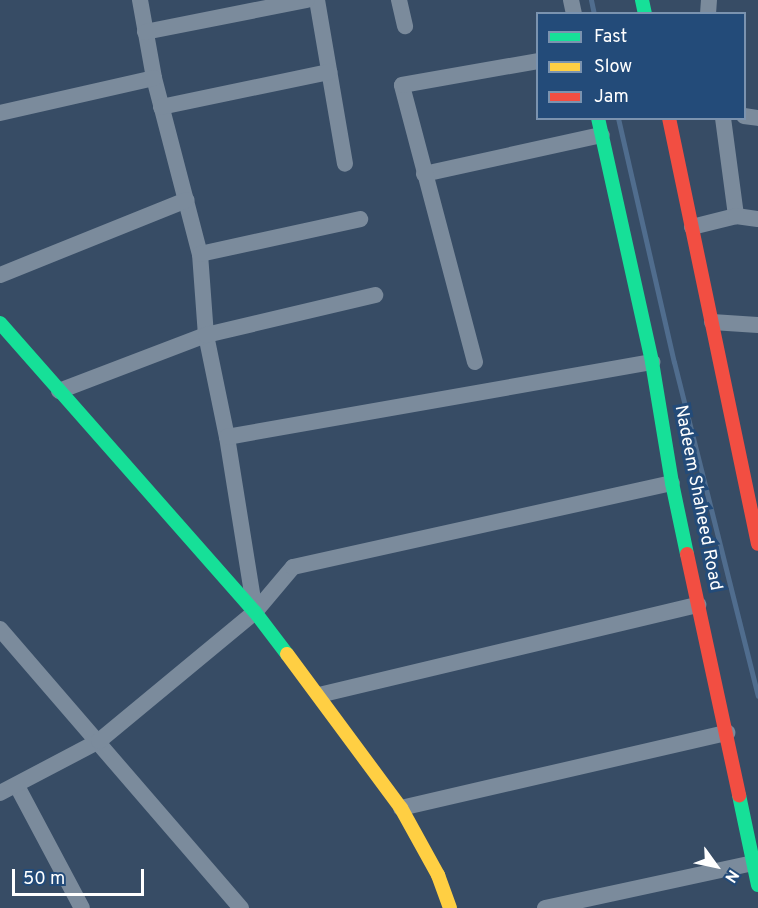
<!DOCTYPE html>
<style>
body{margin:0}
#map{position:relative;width:758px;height:908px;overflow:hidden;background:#374c65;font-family:Overpass,sans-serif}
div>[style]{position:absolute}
.stream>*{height:5px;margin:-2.5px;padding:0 2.5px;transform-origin:2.5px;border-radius:2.5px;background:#506d8e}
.street>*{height:16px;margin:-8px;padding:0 8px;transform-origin:8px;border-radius:8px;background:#7b8b9c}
.fast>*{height:14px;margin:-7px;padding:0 7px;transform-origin:7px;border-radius:7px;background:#16e098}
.slow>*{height:14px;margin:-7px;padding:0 7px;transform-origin:7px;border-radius:7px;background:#ffcf43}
.jam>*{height:14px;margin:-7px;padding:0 7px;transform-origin:7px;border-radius:7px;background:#f24e42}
span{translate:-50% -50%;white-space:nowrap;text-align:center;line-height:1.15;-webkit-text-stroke:6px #234b79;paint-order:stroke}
.street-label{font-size:18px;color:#fff}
.legend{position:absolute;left:536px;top:12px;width:210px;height:108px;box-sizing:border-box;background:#234b79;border:2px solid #7b93af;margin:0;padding:8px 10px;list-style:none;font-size:18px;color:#fff}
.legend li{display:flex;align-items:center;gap:12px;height:30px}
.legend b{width:30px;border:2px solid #7b93af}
.north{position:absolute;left:686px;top:836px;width:60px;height:60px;-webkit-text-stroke:4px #234b79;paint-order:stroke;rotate:123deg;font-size:16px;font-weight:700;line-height:24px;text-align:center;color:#fff}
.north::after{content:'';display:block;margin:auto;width:21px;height:27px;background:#fff;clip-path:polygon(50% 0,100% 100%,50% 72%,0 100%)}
.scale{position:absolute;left:12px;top:869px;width:132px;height:27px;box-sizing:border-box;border:3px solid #fff;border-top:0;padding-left:8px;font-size:18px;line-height:21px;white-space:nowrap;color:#fff;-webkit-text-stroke:4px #234b79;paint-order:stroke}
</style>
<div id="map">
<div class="stream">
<i style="left:591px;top:0;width:14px;rotate:78deg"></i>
<i style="left:618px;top:118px;width:250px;rotate:77.1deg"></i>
<i style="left:674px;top:362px;width:344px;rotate:75.9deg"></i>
</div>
<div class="street">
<i style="left:140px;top:0;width:79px;rotate:79.8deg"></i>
<i style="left:154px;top:78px;width:182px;rotate:75.4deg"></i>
<i style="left:200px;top:254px;width:81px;rotate:85.8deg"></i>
<i style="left:206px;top:335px;width:104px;rotate:78.4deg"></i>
<i style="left:227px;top:437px;width:176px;rotate:80.9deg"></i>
<i style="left:317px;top:0;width:166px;rotate:80.3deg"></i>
<i style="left:399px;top:0;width:27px;rotate:77deg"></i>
<i style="left:571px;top:0;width:14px;rotate:78deg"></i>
<i style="left:708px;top:14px;width:14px;rotate:-86deg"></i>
<i style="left:145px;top:32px;width:165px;rotate:-11.2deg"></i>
<i style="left:161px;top:107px;width:172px;rotate:-11.8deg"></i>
<i style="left:0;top:113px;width:158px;rotate:-12.8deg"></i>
<i style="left:744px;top:116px;width:14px;rotate:8deg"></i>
<i style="left:723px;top:118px;width:99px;rotate:82.4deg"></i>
<i style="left:424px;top:174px;width:182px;rotate:-12.4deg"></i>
<i style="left:692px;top:227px;width:45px;rotate:-14deg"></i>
<i style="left:736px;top:216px;width:22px;rotate:8deg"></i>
<i style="left:200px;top:254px;width:164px;rotate:-12.3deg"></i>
<i style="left:0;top:275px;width:201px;rotate:-21.9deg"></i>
<i style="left:712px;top:322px;width:46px;rotate:3.7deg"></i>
<i style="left:475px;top:362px;width:286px;rotate:-104.8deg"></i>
<i style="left:402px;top:85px;width:138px;rotate:-10deg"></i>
<i style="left:59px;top:391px;width:157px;rotate:-20.9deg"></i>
<i style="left:206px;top:335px;width:174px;rotate:-13.3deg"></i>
<i style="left:227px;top:437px;width:432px;rotate:-10deg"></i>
<i style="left:0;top:629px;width:369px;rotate:49.2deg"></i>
<i style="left:319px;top:695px;width:390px;rotate:-13.4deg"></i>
<i style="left:17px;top:786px;width:138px;rotate:62deg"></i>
<i style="left:0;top:793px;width:112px;rotate:-27.7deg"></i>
<i style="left:99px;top:741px;width:202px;rotate:-39.6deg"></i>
<i style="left:255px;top:612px;width:59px;rotate:-49.8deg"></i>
<i style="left:293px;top:567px;width:388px;rotate:-12.5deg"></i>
<i style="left:401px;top:808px;width:335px;rotate:-13deg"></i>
<i style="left:545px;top:908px;width:213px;rotate:-12.2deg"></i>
</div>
<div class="fast">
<i style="left:642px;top:0;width:14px;rotate:78deg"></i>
<i style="left:598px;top:118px;width:250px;rotate:77.5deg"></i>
<i style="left:652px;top:362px;width:123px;rotate:80.6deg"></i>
<i style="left:672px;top:483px;width:73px;rotate:78.1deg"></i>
<i style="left:0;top:323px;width:385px;rotate:48.6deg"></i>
<i style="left:255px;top:612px;width:53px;rotate:52.7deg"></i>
<i style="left:739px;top:795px;width:92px;rotate:78.1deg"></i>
</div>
<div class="slow">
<i style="left:287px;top:654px;width:192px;rotate:53.5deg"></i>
<i style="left:401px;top:808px;width:77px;rotate:61.1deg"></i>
<i style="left:438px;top:875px;width:35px;rotate:70deg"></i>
</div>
<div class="jam">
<i style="left:669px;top:118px;width:435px;rotate:78.2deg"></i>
<i style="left:687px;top:554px;width:247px;rotate:77.8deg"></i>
</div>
<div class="street-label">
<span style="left:697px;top:498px;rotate:79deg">Nadeem Shaheed Road</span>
</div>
<ul class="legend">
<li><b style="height:8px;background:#16e098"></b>Fast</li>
<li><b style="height:8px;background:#ffcf43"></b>Slow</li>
<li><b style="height:8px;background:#f24e42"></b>Jam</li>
</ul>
<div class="north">N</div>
<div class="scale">50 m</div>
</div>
